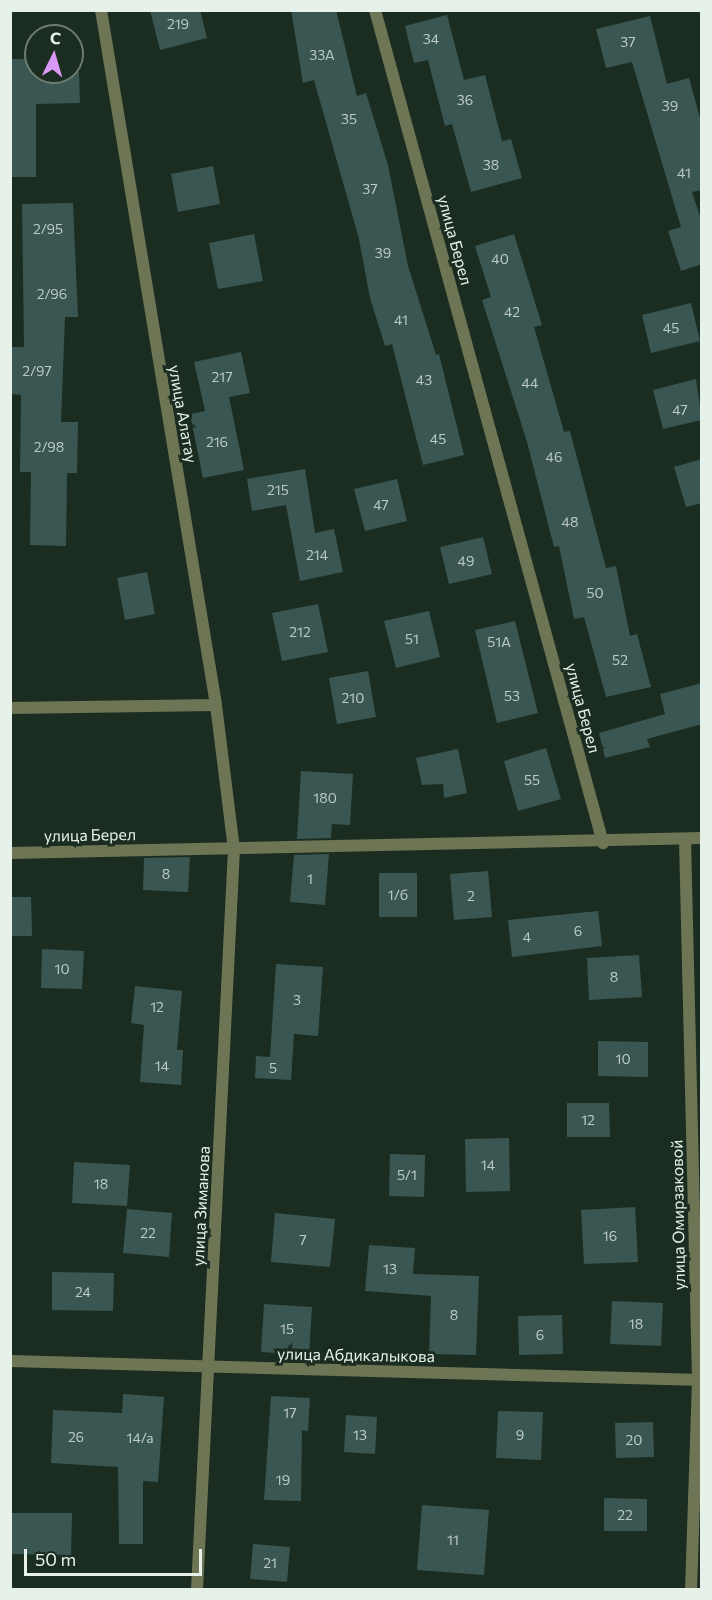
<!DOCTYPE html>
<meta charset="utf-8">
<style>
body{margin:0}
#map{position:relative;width:712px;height:1600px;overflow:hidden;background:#1b2d20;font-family:Commissioner,sans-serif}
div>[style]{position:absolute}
.building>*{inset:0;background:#3a5652}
.minor>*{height:12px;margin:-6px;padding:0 6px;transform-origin:6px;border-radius:6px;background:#6d7555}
span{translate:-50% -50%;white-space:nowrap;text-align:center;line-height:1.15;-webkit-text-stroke:6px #1b2d20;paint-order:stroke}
.number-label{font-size:14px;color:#bbcbc3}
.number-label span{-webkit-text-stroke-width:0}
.street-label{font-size:16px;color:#e6f2e9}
.frame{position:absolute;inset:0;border:12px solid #e6f2e9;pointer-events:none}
.north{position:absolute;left:24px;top:24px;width:60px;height:60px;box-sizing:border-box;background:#1b2d20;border:2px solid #6c7c70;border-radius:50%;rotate:5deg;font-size:16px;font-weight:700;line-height:24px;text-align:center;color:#e6f2e9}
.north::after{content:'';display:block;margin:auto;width:21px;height:27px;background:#d99af7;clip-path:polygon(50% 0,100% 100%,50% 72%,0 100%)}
.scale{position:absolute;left:24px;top:1549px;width:178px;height:27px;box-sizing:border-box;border:3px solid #e6f2e9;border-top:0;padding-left:8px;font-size:18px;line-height:21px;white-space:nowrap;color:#e6f2e9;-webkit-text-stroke:4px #1b2d20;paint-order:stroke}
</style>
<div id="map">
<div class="building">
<i style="clip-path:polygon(150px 10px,200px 10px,207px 38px,160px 50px)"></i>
<i style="clip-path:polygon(291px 10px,336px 10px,357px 96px,366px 93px,388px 165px,408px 266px,436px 355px,439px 354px,464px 455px,423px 465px,392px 344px,385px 346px,370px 298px,359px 239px,314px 80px,303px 83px)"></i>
<i style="clip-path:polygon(447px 15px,464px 80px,485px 75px,502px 141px,511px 139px,522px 178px,471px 192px,452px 124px,445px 126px,428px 60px,414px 63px,405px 26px)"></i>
<i style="clip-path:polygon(650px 16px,667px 84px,689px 78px,702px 125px,702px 190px,692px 192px,702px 222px,702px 264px,681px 271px,668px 231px,681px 227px,632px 62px,606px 68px,596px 29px)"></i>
<i style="clip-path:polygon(10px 59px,36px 59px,36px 72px,79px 72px,80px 103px,36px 104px,36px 177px,10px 177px)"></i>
<i style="clip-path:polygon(213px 166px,220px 204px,178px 212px,171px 174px)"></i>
<i style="clip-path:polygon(73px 203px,78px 317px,65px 317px,61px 422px,78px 422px,77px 473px,67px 473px,66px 546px,30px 545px,31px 472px,20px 472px,21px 395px,10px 394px,10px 347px,24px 347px,22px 204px)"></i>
<i style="clip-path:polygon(254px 234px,263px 281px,218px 289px,209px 243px)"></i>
<i style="clip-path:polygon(514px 234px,542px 325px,534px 327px,564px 432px,570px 431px,606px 568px,616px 566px,630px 636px,637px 634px,651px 687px,606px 697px,584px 617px,574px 619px,559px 546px,554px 547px,527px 442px,482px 300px,491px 297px,475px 246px)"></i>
<i style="clip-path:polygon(691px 303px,700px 341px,651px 353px,642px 315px)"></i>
<i style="clip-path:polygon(241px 352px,250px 393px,229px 397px,244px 470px,203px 478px,190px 414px,205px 411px,194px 362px)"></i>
<i style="clip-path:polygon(696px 379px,702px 420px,663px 429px,653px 390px)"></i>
<i style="clip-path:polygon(702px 459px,702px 503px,686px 507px,674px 467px)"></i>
<i style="clip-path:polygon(305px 469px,315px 533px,334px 529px,343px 572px,300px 581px,286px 505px,252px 511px,247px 479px)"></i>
<i style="clip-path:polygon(397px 479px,407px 521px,365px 531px,354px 489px)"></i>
<i style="clip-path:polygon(483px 537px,492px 574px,449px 584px,440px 547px)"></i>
<i style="clip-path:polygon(147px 572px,155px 614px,125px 620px,117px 578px)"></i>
<i style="clip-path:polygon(318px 604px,328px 652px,282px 661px,272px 613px)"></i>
<i style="clip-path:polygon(429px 611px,440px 657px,396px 668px,384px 621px)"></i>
<i style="clip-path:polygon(515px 621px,538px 713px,497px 723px,475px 630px)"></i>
<i style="clip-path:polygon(368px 671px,376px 717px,337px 724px,329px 678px)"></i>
<i style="clip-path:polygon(702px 683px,702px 724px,647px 739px,650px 747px,605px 758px,599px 733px,665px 714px,660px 694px)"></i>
<i style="clip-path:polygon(546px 748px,561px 799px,518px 811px,504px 761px)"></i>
<i style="clip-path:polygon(458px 749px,467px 793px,444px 798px,443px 784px,422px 785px,416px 758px)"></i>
<i style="clip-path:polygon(301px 771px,353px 774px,350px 825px,332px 824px,331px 838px,297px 839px)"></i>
<i style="clip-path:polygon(329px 854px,325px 905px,290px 902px,294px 855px)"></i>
<i style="clip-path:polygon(190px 857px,188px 892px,143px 890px,144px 858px)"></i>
<i style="clip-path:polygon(488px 871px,492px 917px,454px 920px,450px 874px)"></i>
<i style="clip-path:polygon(379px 873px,417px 873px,417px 917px,379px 917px)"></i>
<i style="clip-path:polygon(10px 897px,31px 897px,32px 936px,10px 936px)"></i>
<i style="clip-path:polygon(598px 911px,602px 946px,512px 957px,508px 920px)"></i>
<i style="clip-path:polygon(42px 949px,84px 951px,82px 989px,41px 988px)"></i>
<i style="clip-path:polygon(639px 955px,642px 997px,589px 1000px,587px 958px)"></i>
<i style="clip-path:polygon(276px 964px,323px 967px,318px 1036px,294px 1034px,291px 1080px,255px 1078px,256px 1056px,270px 1057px)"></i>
<i style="clip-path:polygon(135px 986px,182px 991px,177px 1050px,183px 1050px,181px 1085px,140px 1082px,144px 1025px,131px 1023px)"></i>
<i style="clip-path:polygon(598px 1041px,648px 1042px,648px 1077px,598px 1076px)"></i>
<i style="clip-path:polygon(567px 1103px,609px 1103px,610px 1137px,567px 1137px)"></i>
<i style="clip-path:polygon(509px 1138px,510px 1191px,466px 1192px,465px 1139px)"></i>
<i style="clip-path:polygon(390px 1154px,425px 1155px,424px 1197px,389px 1196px)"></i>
<i style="clip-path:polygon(74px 1162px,130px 1165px,127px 1206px,72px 1203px)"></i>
<i style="clip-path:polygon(635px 1207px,638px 1262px,584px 1264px,581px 1210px)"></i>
<i style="clip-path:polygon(127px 1209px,172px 1213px,169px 1257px,123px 1253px)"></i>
<i style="clip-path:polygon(275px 1213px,335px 1219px,330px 1267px,271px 1262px)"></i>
<i style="clip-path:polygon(369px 1245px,415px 1248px,413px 1274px,479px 1276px,476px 1355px,429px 1354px,431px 1296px,365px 1291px)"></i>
<i style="clip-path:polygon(52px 1272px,114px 1273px,113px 1311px,52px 1310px)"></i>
<i style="clip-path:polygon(612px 1301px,663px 1303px,661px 1346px,610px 1344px)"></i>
<i style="clip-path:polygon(264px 1304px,312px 1307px,309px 1355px,261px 1352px)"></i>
<i style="clip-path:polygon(562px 1315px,563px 1354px,519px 1355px,518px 1316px)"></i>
<i style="clip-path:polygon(123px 1394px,164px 1397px,158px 1482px,143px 1481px,143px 1544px,119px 1544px,118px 1467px,51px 1463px,53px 1410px,122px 1413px)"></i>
<i style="clip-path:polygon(271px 1396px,310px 1398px,308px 1431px,302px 1430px,301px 1501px,264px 1500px)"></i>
<i style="clip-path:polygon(498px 1411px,543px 1412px,541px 1460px,496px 1458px)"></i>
<i style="clip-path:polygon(346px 1415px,377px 1417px,375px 1454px,344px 1452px)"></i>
<i style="clip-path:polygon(653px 1422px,654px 1457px,616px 1458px,615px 1423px)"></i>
<i style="clip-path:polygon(604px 1498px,647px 1499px,647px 1531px,604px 1531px)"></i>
<i style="clip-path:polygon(422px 1505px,489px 1510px,484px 1575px,417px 1570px)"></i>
<i style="clip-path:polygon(12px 1513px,72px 1513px,71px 1555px,12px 1554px)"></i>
<i style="clip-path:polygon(253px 1544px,290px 1547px,287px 1582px,250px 1579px)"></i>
</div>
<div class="minor">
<i style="left:101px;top:10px;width:704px;rotate:80.6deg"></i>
<i style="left:216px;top:705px;width:145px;rotate:82.9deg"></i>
<i style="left:234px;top:849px;width:742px;rotate:92.86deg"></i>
<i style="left:375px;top:10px;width:864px;rotate:74.69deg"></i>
<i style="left:10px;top:708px;width:206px;rotate:-0.8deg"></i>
<i style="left:685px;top:840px;width:540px;rotate:88.62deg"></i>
<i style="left:698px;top:1380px;width:210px;rotate:91.9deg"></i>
<i style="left:10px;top:853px;width:692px;rotate:-1.24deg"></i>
<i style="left:10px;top:1361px;width:692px;rotate:1.57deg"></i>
</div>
<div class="number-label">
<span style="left:178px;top:24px">219</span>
<span style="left:431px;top:39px">34</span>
<span style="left:628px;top:42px">37</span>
<span style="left:322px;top:55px">33А</span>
<span style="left:465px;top:100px">36</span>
<span style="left:670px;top:106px">39</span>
<span style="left:349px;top:119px">35</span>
<span style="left:491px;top:165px">38</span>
<span style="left:684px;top:173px">41</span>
<span style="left:370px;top:189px">37</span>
<span style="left:48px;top:229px">2/95</span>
<span style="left:383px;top:253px">39</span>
<span style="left:500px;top:259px">40</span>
<span style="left:52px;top:294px">2/96</span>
<span style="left:512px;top:312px">42</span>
<span style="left:401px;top:320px">41</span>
<span style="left:671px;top:328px">45</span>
<span style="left:37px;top:371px">2/97</span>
<span style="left:222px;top:377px">217</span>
<span style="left:424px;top:380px">43</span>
<span style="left:530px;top:383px">44</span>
<span style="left:680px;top:410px">47</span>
<span style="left:438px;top:439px">45</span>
<span style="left:217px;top:442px">216</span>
<span style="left:49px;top:447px">2/98</span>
<span style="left:554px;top:457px">46</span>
<span style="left:278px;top:490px">215</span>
<span style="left:381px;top:505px">47</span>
<span style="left:570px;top:522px">48</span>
<span style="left:317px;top:555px">214</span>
<span style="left:466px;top:561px">49</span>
<span style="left:595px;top:593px">50</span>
<span style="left:300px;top:632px">212</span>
<span style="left:412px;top:639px">51</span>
<span style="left:499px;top:642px">51А</span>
<span style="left:620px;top:660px">52</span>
<span style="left:512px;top:696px">53</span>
<span style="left:353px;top:698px">210</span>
<span style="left:532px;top:780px">55</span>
<span style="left:325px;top:798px">180</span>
<span style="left:166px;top:874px">8</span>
<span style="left:310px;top:879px">1</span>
<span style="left:398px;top:895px">1/б</span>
<span style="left:471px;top:896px">2</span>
<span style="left:578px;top:931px">6</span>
<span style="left:527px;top:937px">4</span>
<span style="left:62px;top:969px">10</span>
<span style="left:614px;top:977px">8</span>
<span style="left:297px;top:1000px">3</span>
<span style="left:157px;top:1007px">12</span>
<span style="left:623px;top:1059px">10</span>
<span style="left:162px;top:1066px">14</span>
<span style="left:273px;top:1068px">5</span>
<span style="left:588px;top:1120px">12</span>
<span style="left:488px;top:1165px">14</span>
<span style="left:407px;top:1175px">5/1</span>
<span style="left:101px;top:1184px">18</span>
<span style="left:148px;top:1233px">22</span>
<span style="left:610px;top:1236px">16</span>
<span style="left:303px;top:1240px">7</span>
<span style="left:390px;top:1269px">13</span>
<span style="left:83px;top:1292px">24</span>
<span style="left:454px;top:1315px">8</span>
<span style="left:636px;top:1324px">18</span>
<span style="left:287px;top:1329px">15</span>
<span style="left:540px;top:1335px">6</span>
<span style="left:290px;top:1413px">17</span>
<span style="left:360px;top:1435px">13</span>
<span style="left:520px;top:1435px">9</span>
<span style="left:76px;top:1437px">26</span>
<span style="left:140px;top:1438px">14/а</span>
<span style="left:634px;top:1440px">20</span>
<span style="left:283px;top:1480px">19</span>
<span style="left:625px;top:1515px">22</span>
<span style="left:453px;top:1540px">11</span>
<span style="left:270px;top:1563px">21</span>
</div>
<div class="street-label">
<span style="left:455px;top:240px;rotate:75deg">улица Берел</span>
<span style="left:183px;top:414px;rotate:80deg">улица Алатау</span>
<span style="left:583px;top:708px;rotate:75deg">улица Берел</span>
<span style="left:90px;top:835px;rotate:-1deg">улица Берел</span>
<span style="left:201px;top:1206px;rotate:-87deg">улица Зиманова</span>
<span style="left:678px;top:1215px;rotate:-91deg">улица Омирзаковой</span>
<span style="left:356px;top:1355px;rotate:1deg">улица Абдикалыкова</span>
</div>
<div class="frame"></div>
<div class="north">С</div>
<div class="scale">50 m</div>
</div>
